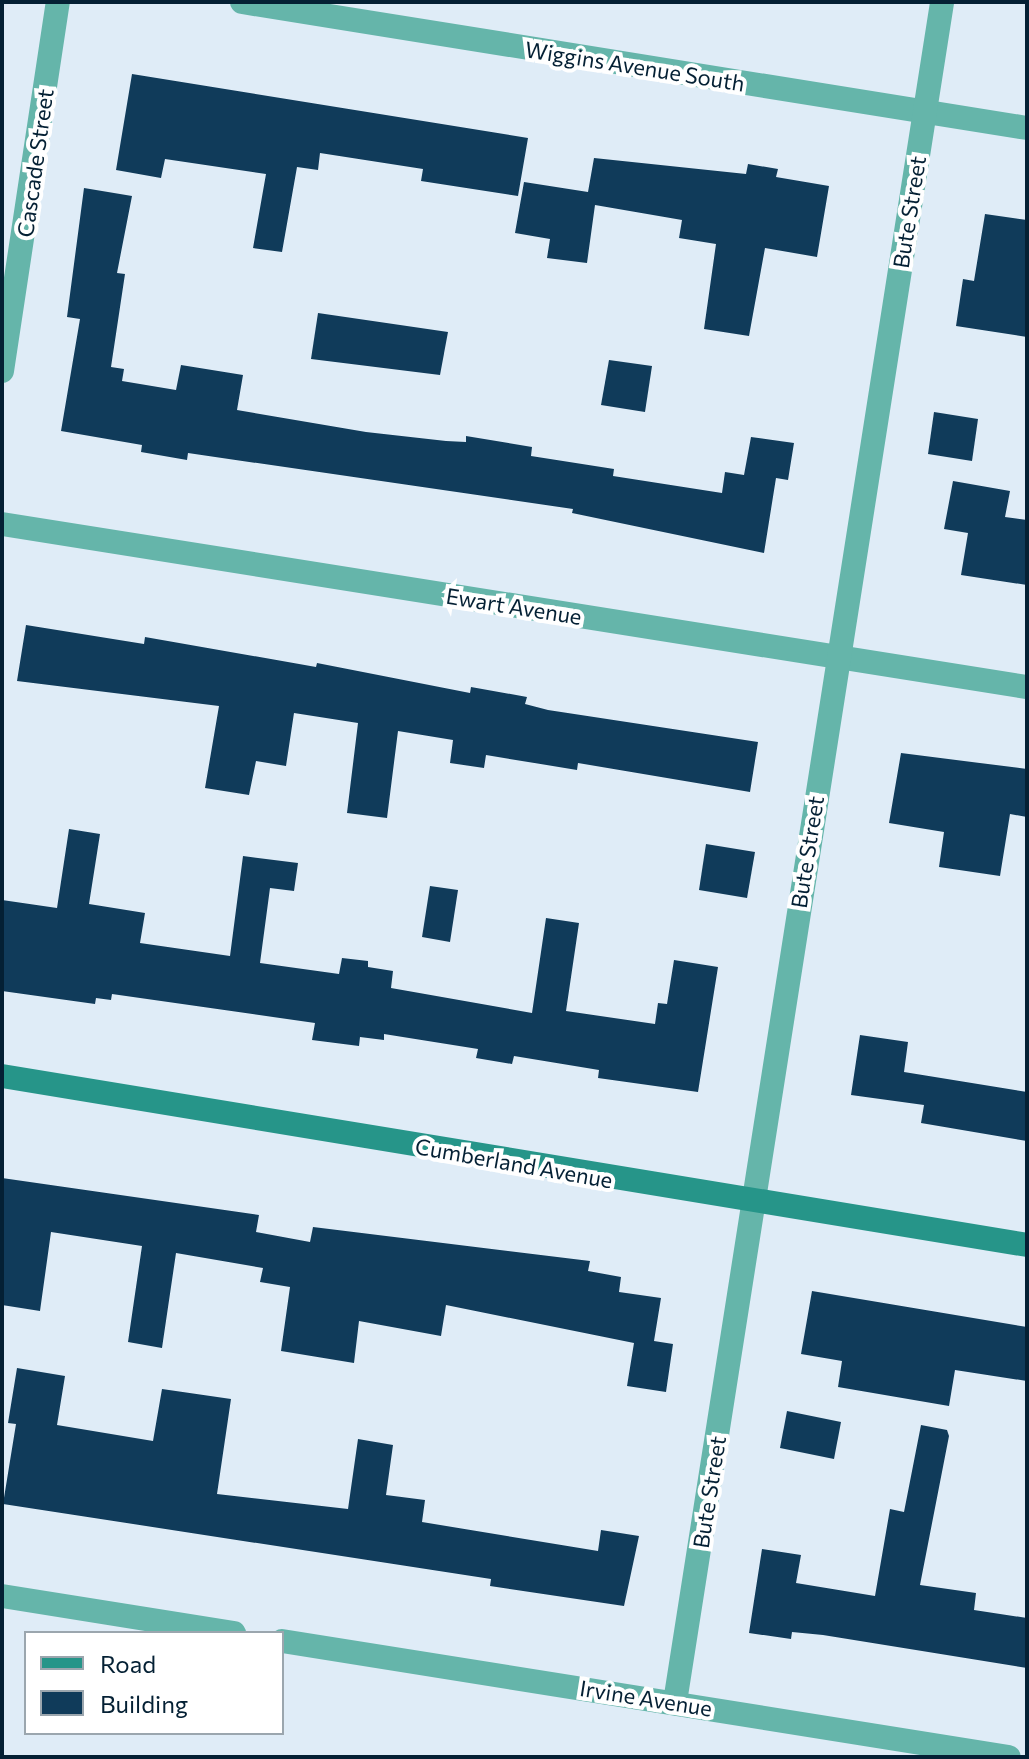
<!DOCTYPE html>
<style>
body{margin:0}
#map{position:relative;width:1029px;height:1759px;overflow:hidden;background:#dfecf7;font-family:Commissioner,sans-serif}
div>[style]{position:absolute}
.building>*{inset:0;background:#103b5a}
.street>*{height:24px;margin:-12px;padding:0 12px;transform-origin:12px;border-radius:12px;background:#65b5aa}
.secondary>*{height:24px;margin:-12px;padding:0 12px;transform-origin:12px;border-radius:12px;background:#269589}
span{translate:-50% -50%;white-space:nowrap;text-align:center;line-height:1.15;-webkit-text-stroke:8px #fff;paint-order:stroke}
.street-label{font-size:22px;color:#042034}
.frame{position:absolute;inset:0;border:4px solid #042034;pointer-events:none}
.legend{position:absolute;left:24px;top:1631px;width:260px;height:104px;box-sizing:border-box;background:#fff;border:2px solid #9ba6ae;margin:0;padding:10px 14px;list-style:none;font-size:24px;color:#042034}
.legend li{display:flex;align-items:center;gap:16px;height:40px}
.legend b{width:40px;border:2px solid #9ba6ae}
</style>
<div id="map">
<div class="building">
<i style="clip-path:polygon(132px 74px,528px 138px,518px 196px,421px 181px,423px 169px,320px 153px,318px 170px,297px 167px,282px 252px,253px 248px,266px 174px,165px 159px,161px 178px,116px 170px)"></i>
<i style="clip-path:polygon(594px 158px,746px 174px,748px 164px,778px 169px,776px 177px,829px 186px,817px 257px,765px 248px,749px 336px,704px 329px,716px 244px,679px 238px,682px 220px,595px 205px,587px 263px,547px 258px,550px 239px,515px 233px,524px 182px,588px 192px)"></i>
<i style="clip-path:polygon(84px 188px,132px 196px,117px 273px,125px 274px,111px 367px,124px 369px,122px 381px,176px 390px,181px 365px,243px 375px,237px 410px,366px 432px,446px 441px,466px 442px,466px 436px,532px 447px,531px 456px,614px 469px,613px 476px,722px 493px,725px 472px,744px 475px,751px 437px,794px 443px,788px 480px,776px 478px,764px 553px,572px 513px,573px 509px,188px 453px,187px 460px,141px 452px,142px 445px,61px 431px,80px 319px,67px 317px)"></i>
<i style="clip-path:polygon(985px 214px,1027px 220px,1027px 337px,956px 326px,963px 279px,974px 281px)"></i>
<i style="clip-path:polygon(318px 313px,448px 332px,440px 375px,311px 359px)"></i>
<i style="clip-path:polygon(609px 360px,652px 366px,645px 412px,601px 405px)"></i>
<i style="clip-path:polygon(934px 412px,978px 419px,972px 461px,928px 454px)"></i>
<i style="clip-path:polygon(953px 481px,1010px 491px,1005px 517px,1027px 520px,1027px 585px,961px 575px,968px 533px,944px 529px)"></i>
<i style="clip-path:polygon(26px 625px,144px 644px,145px 637px,316px 667px,317px 663px,470px 693px,471px 687px,527px 697px,525px 704px,548px 710px,758px 742px,750px 792px,578px 763px,577px 770px,486px 755px,484px 768px,450px 763px,453px 740px,398px 731px,387px 818px,347px 813px,358px 723px,294px 713px,286px 766px,256px 761px,249px 795px,205px 788px,219px 706px,17px 681px)"></i>
<i style="clip-path:polygon(901px 753px,1027px 769px,1027px 817px,1010px 814px,1000px 876px,939px 867px,944px 832px,889px 823px)"></i>
<i style="clip-path:polygon(69px 829px,100px 834px,89px 904px,145px 913px,140px 943px,230px 956px,243px 856px,298px 863px,294px 891px,270px 888px,260px 963px,339px 974px,342px 958px,368px 961px,368px 967px,393px 971px,391px 988px,532px 1013px,546px 918px,579px 923px,566px 1011px,655px 1024px,658px 1003px,667px 1004px,674px 960px,718px 967px,698px 1092px,598px 1078px,599px 1070px,514px 1056px,512px 1064px,476px 1058px,478px 1049px,384px 1034px,384px 1040px,360px 1037px,359px 1046px,312px 1040px,315px 1023px,112px 994px,111px 1000px,96px 998px,95px 1004px,2px 991px,2px 900px,57px 908px)"></i>
<i style="clip-path:polygon(706px 844px,755px 852px,747px 898px,699px 890px)"></i>
<i style="clip-path:polygon(430px 886px,458px 890px,450px 942px,422px 937px)"></i>
<i style="clip-path:polygon(860px 1035px,908px 1042px,904px 1072px,1027px 1092px,1027px 1141px,921px 1123px,924px 1105px,851px 1095px)"></i>
<i style="clip-path:polygon(2px 1178px,259px 1215px,256px 1232px,310px 1242px,313px 1227px,590px 1261px,588px 1271px,621px 1277px,619px 1292px,661px 1298px,654px 1341px,673px 1344px,666px 1392px,627px 1386px,634px 1343px,446px 1305px,441px 1336px,359px 1321px,354px 1363px,281px 1351px,290px 1287px,260px 1282px,263px 1268px,176px 1253px,162px 1348px,128px 1342px,142px 1246px,51px 1232px,40px 1311px,2px 1305px)"></i>
<i style="clip-path:polygon(812px 1291px,1027px 1327px,1027px 1381px,955px 1370px,949px 1406px,838px 1387px,842px 1361px,801px 1354px)"></i>
<i style="clip-path:polygon(17px 1368px,65px 1376px,57px 1425px,153px 1441px,162px 1389px,231px 1399px,217px 1494px,348px 1509px,358px 1439px,393px 1445px,386px 1495px,425px 1500px,422px 1522px,598px 1551px,601px 1530px,639px 1536px,624px 1606px,490px 1586px,491px 1579px,3px 1504px,16px 1424px,8px 1423px)"></i>
<i style="clip-path:polygon(787px 1411px,841px 1422px,834px 1459px,780px 1448px)"></i>
<i style="clip-path:polygon(921px 1425px,947px 1430px,949px 1436px,920px 1585px,976px 1593px,974px 1610px,1027px 1618px,1027px 1668px,823px 1635px,792px 1632px,791px 1639px,749px 1633px,762px 1549px,801px 1555px,796px 1583px,875px 1596px,890px 1509px,904px 1512px)"></i>
</div>
<div class="street">
<i style="left:242px;top:2px;width:795px;rotate:9.12deg"></i>
<i style="left:2px;top:371px;width:373px;rotate:-81.4deg"></i>
<i style="left:2px;top:524px;width:1038px;rotate:9.04deg"></i>
<i style="left:2px;top:1596px;width:235px;rotate:9.1deg"></i>
<i style="left:282px;top:1641px;width:736px;rotate:9.07deg"></i>
<i style="left:675px;top:1702px;width:1721px;rotate:-81.07deg"></i>
</div>
<div class="secondary">
<i style="left:2px;top:1076px;width:1039px;rotate:9.36deg"></i>
</div>
<div class="street-label">
<span style="left:635px;top:66px;rotate:9deg">Wiggins Avenue South</span>
<span style="left:35px;top:163px;rotate:-82deg">Cascade Street</span>
<span style="left:909px;top:212px;rotate:-81deg">Bute Street</span>
<span style="left:514px;top:606px;rotate:9deg">Ewart Avenue</span>
<span style="left:807px;top:852px;rotate:-81deg">Bute Street</span>
<span style="left:514px;top:1163px;rotate:10deg">Cumberland Avenue</span>
<span style="left:709px;top:1492px;rotate:-81deg">Bute Street</span>
<span style="left:646px;top:1698px;rotate:9deg">Irvine Avenue</span>
</div>
<div class="frame"></div>
<ul class="legend">
<li><b style="height:10px;background:#269589"></b>Road</li>
<li><b style="height:22px;background:#103b5a"></b>Building</li>
</ul>
</div>
